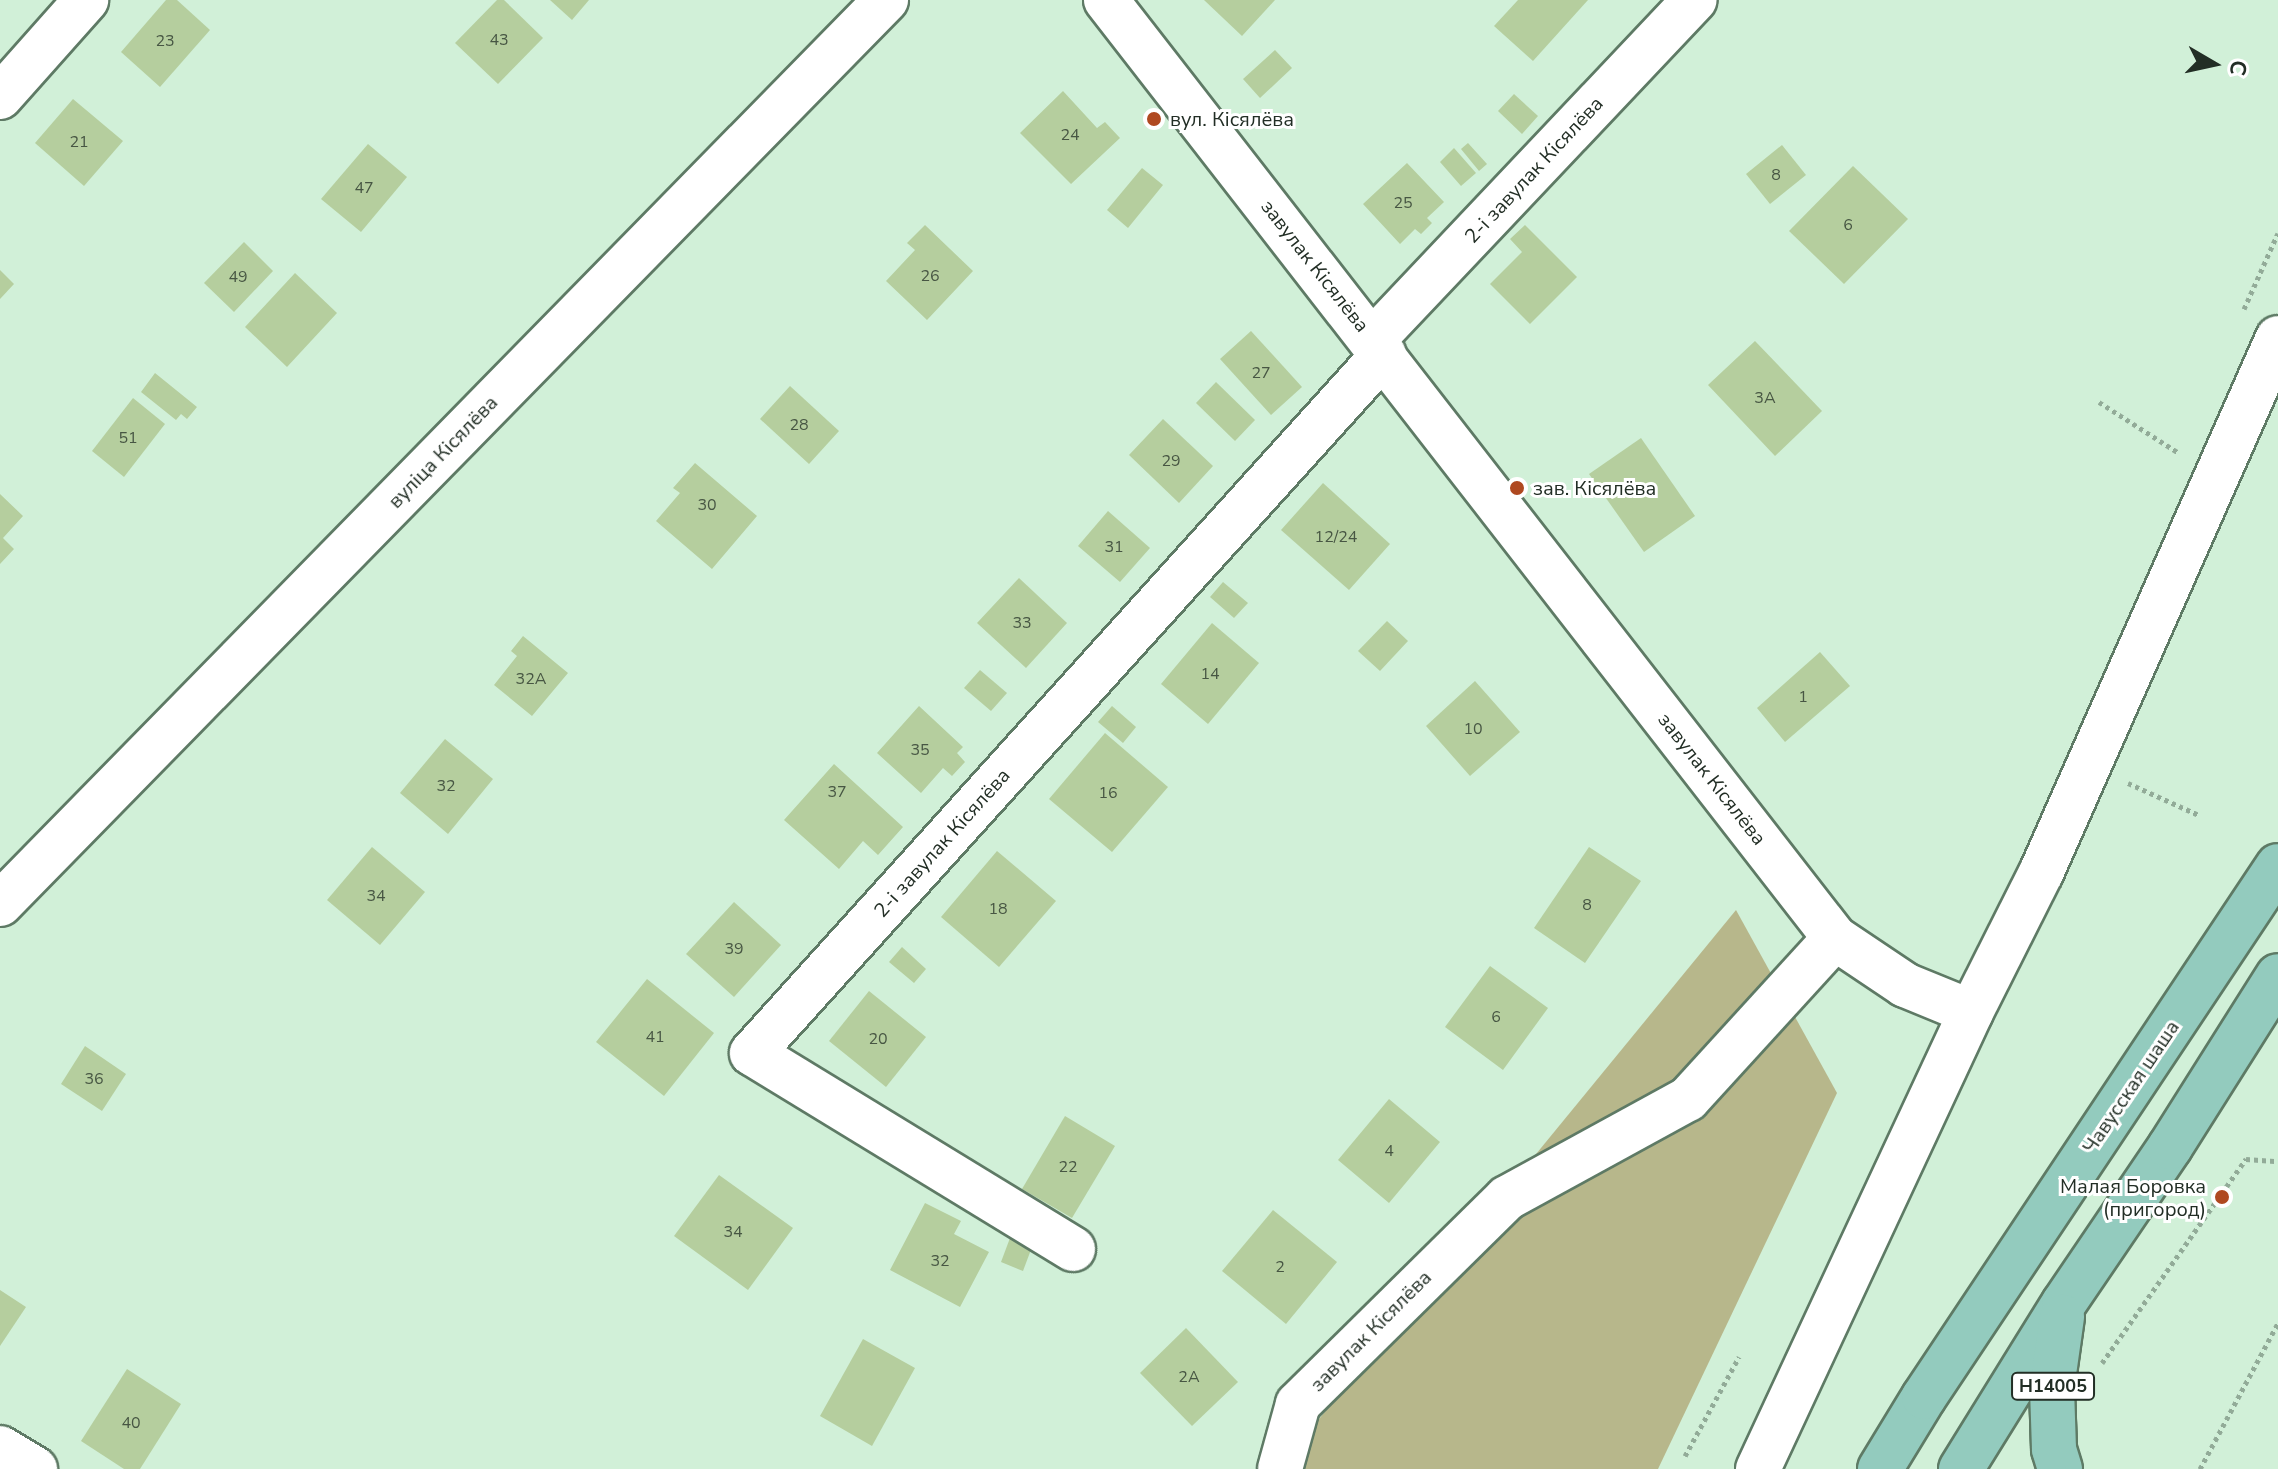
<!DOCTYPE html>
<meta charset="utf-8">
<style>
body{margin:0}
#map{position:relative;width:2278px;height:1469px;overflow:hidden;background:#d1f0d8;font-family:"Nunito Sans",sans-serif}
div>[style]{position:absolute}
.green>*{inset:0;background:#b7b78b}
.building>*{inset:0;background:#b5ce9e}
.path>*{height:5px;margin-top:-2.5px;transform-origin:0;background:repeating-linear-gradient(90deg,#92ab98 0 4px,transparent 0 8px)}
.roads{filter:drop-shadow(2px 0 #5e7a65) drop-shadow(-2px 0 #5e7a65) drop-shadow(0 2px #5e7a65) drop-shadow(0 -2px #5e7a65)}
.minor>*{height:44px;margin:-22px;padding:0 22px;transform-origin:22px;border-radius:22px;background:#fff}
.major>*{height:44px;margin:-22px;padding:0 22px;transform-origin:22px;border-radius:22px;background:#93cbbe}
.dots>*{width:22px;height:22px;translate:-50% -50%;box-sizing:border-box;border:4px solid #fff;border-radius:50%}
span{translate:-50% -50%;white-space:nowrap;text-align:center;line-height:1.15;-webkit-text-stroke:6px #fff;paint-order:stroke}
.number-label{font-size:16px;color:#475643}
.number-label span{-webkit-text-stroke-width:0}
.shield-label span{padding:2px 6px;background:#fff;border:2px solid;border-radius:6px;-webkit-text-stroke-width:0}
.shield-label{font-size:18px;color:#222e25;font-weight:700}
.poi-label{font-size:20px;color:#222e25}
.left{translate:0 -50%;text-align:left}
.right{translate:-100% -50%;text-align:right}
.street-label{font-size:20px;color:#222e25}
.north{position:absolute;left:2174px;top:24px;width:80px;height:80px;-webkit-text-stroke:6px #fff;paint-order:stroke;rotate:99deg;font-size:22px;font-weight:700;line-height:32px;text-align:center;color:#222e25}
.north::after{content:'';display:block;margin:auto;width:28px;height:36px;background:#222e25;clip-path:polygon(50% 0,100% 100%,50% 72%,0 100%)}
</style>
<div id="map">
<div class="green">
<i style="clip-path:polygon(1736px 910px,1837px 1093px,1658px 1469px,1278px 1469px)"></i>
</div>
<div class="building">
<i style="clip-path:polygon(166px 0,177px 0,210px 30px,160px 87px,121px 52px)"></i>
<i style="clip-path:polygon(497px 0,504px 0,543px 38px,498px 84px,455px 43px)"></i>
<i style="clip-path:polygon(550px 0,589px 0,572px 20px)"></i>
<i style="clip-path:polygon(1204px 0,1275px 0,1242px 36px)"></i>
<i style="clip-path:polygon(1518px 0,1588px 0,1533px 61px,1494px 26px)"></i>
<i style="clip-path:polygon(1275px 50px,1292px 68px,1260px 98px,1243px 79px)"></i>
<i style="clip-path:polygon(1063px 91px,1097px 128px,1105px 122px,1120px 138px,1071px 184px,1020px 133px)"></i>
<i style="clip-path:polygon(1514px 94px,1538px 116px,1522px 134px,1498px 111px)"></i>
<i style="clip-path:polygon(73px 99px,123px 141px,84px 186px,35px 143px)"></i>
<i style="clip-path:polygon(1468px 143px,1487px 164px,1479px 171px,1461px 149px)"></i>
<i style="clip-path:polygon(368px 144px,407px 177px,361px 232px,321px 199px)"></i>
<i style="clip-path:polygon(1782px 145px,1806px 175px,1770px 204px,1746px 174px)"></i>
<i style="clip-path:polygon(1454px 148px,1476px 173px,1461px 186px,1440px 162px)"></i>
<i style="clip-path:polygon(1407px 163px,1444px 202px,1427px 218px,1432px 223px,1421px 234px,1415px 229px,1400px 244px,1363px 204px)"></i>
<i style="clip-path:polygon(1853px 166px,1908px 219px,1844px 284px,1789px 231px)"></i>
<i style="clip-path:polygon(1142px 168px,1163px 185px,1128px 228px,1107px 210px)"></i>
<i style="clip-path:polygon(925px 225px,973px 271px,927px 320px,886px 281px,915px 250px,907px 243px)"></i>
<i style="clip-path:polygon(1525px 225px,1577px 277px,1530px 324px,1490px 284px,1522px 252px,1510px 239px)"></i>
<i style="clip-path:polygon(244px 242px,273px 271px,234px 312px,204px 283px)"></i>
<i style="clip-path:polygon(0 270px,14px 284px,0 299px)"></i>
<i style="clip-path:polygon(295px 273px,337px 313px,287px 367px,245px 327px)"></i>
<i style="clip-path:polygon(1251px 331px,1302px 387px,1271px 415px,1220px 359px)"></i>
<i style="clip-path:polygon(1755px 341px,1822px 411px,1775px 456px,1708px 385px)"></i>
<i style="clip-path:polygon(155px 373px,197px 407px,187px 419px,181px 414px,176px 420px,141px 392px)"></i>
<i style="clip-path:polygon(1216px 382px,1255px 420px,1235px 441px,1196px 403px)"></i>
<i style="clip-path:polygon(790px 386px,839px 431px,809px 464px,760px 419px)"></i>
<i style="clip-path:polygon(133px 398px,165px 424px,124px 477px,92px 451px)"></i>
<i style="clip-path:polygon(1163px 419px,1213px 466px,1179px 503px,1129px 455px)"></i>
<i style="clip-path:polygon(1641px 438px,1695px 516px,1644px 552px,1589px 474px)"></i>
<i style="clip-path:polygon(695px 463px,757px 516px,712px 569px,656px 521px,680px 493px,673px 488px)"></i>
<i style="clip-path:polygon(1323px 483px,1390px 544px,1349px 590px,1281px 530px)"></i>
<i style="clip-path:polygon(0 494px,23px 516px,3px 538px,14px 549px,0 564px)"></i>
<i style="clip-path:polygon(1108px 511px,1150px 548px,1120px 582px,1078px 546px)"></i>
<i style="clip-path:polygon(1019px 578px,1067px 623px,1026px 668px,977px 623px)"></i>
<i style="clip-path:polygon(1223px 582px,1248px 603px,1234px 618px,1210px 597px)"></i>
<i style="clip-path:polygon(1387px 621px,1408px 641px,1380px 671px,1358px 651px)"></i>
<i style="clip-path:polygon(1212px 623px,1259px 663px,1208px 724px,1161px 684px)"></i>
<i style="clip-path:polygon(523px 636px,568px 673px,532px 716px,494px 685px,517px 656px,511px 651px)"></i>
<i style="clip-path:polygon(1820px 652px,1850px 686px,1785px 742px,1757px 708px)"></i>
<i style="clip-path:polygon(980px 670px,1007px 693px,991px 711px,964px 688px)"></i>
<i style="clip-path:polygon(1475px 681px,1520px 732px,1470px 776px,1426px 726px)"></i>
<i style="clip-path:polygon(919px 706px,963px 747px,957px 753px,965px 762px,952px 776px,943px 768px,921px 793px,877px 753px)"></i>
<i style="clip-path:polygon(1112px 706px,1136px 727px,1123px 743px,1098px 722px)"></i>
<i style="clip-path:polygon(1105px 733px,1168px 787px,1112px 852px,1049px 799px)"></i>
<i style="clip-path:polygon(445px 739px,493px 779px,448px 834px,400px 793px)"></i>
<i style="clip-path:polygon(834px 764px,903px 827px,878px 855px,863px 841px,839px 869px,784px 820px)"></i>
<i style="clip-path:polygon(372px 847px,425px 892px,380px 945px,327px 900px)"></i>
<i style="clip-path:polygon(1589px 847px,1641px 881px,1585px 963px,1534px 928px)"></i>
<i style="clip-path:polygon(997px 851px,1056px 901px,999px 967px,941px 917px)"></i>
<i style="clip-path:polygon(734px 902px,781px 945px,734px 997px,686px 954px)"></i>
<i style="clip-path:polygon(902px 947px,926px 969px,914px 983px,889px 962px)"></i>
<i style="clip-path:polygon(1490px 966px,1548px 1008px,1503px 1070px,1445px 1027px)"></i>
<i style="clip-path:polygon(647px 979px,714px 1033px,664px 1096px,596px 1042px)"></i>
<i style="clip-path:polygon(869px 991px,926px 1037px,886px 1087px,829px 1041px)"></i>
<i style="clip-path:polygon(85px 1046px,126px 1074px,102px 1111px,61px 1084px)"></i>
<i style="clip-path:polygon(1389px 1099px,1440px 1142px,1389px 1203px,1338px 1160px)"></i>
<i style="clip-path:polygon(1065px 1116px,1115px 1146px,1072px 1218px,1022px 1189px)"></i>
<i style="clip-path:polygon(719px 1175px,793px 1228px,748px 1290px,674px 1236px)"></i>
<i style="clip-path:polygon(925px 1203px,961px 1221px,954px 1234px,989px 1252px,960px 1307px,890px 1270px)"></i>
<i style="clip-path:polygon(1273px 1210px,1337px 1262px,1286px 1324px,1222px 1271px)"></i>
<i style="clip-path:polygon(1010px 1238px,1032px 1247px,1023px 1271px,1001px 1262px)"></i>
<i style="clip-path:polygon(0 1290px,26px 1307px,0 1346px)"></i>
<i style="clip-path:polygon(1186px 1328px,1238px 1382px,1192px 1426px,1140px 1373px)"></i>
<i style="clip-path:polygon(863px 1339px,915px 1368px,872px 1446px,820px 1416px)"></i>
<i style="clip-path:polygon(127px 1369px,181px 1404px,140px 1469px,124px 1469px,81px 1441px)"></i>
</div>
<div class="path">
<i style="left:2244px;top:309px;width:83px;rotate:-65.9deg"></i>
<i style="left:2099px;top:402px;width:95px;rotate:32.5deg"></i>
<i style="left:2128px;top:783px;width:78px;rotate:24.3deg"></i>
<i style="left:2102px;top:1363px;width:250px;rotate:-54.8deg"></i>
<i style="left:2246px;top:1159px;width:32px;rotate:4deg"></i>
<i style="left:1685px;top:1456px;width:113px;rotate:-61.4deg"></i>
<i style="left:2200px;top:1469px;width:166px;rotate:-61.9deg"></i>
</div>
<div class="roads">
<div class="minor">
<i style="left:1106px;top:0;width:1188px;rotate:52.15deg"></i>
<i style="left:1835px;top:938px;width:84px;rotate:33.9deg"></i>
<i style="left:1905px;top:985px;width:71px;rotate:22.2deg"></i>
<i style="left:0;top:97px;width:130px;rotate:-48.4deg"></i>
<i style="left:1373px;top:340px;width:468px;rotate:-46.6deg"></i>
<i style="left:0;top:904px;width:1266px;rotate:-45.58deg"></i>
<i style="left:1073px;top:1249px;width:376px;rotate:-148.6deg"></i>
<i style="left:752px;top:1053px;width:942px;rotate:-47.88deg"></i>
<i style="left:0;top:1448px;width:41px;rotate:31deg"></i>
<i style="left:1280px;top:1469px;width:67px;rotate:-74.5deg"></i>
<i style="left:1298px;top:1404px;width:293px;rotate:-44.6deg"></i>
<i style="left:1507px;top:1198px;width:206px;rotate:-28.7deg"></i>
<i style="left:1688px;top:1099px;width:218px;rotate:-47.6deg"></i>
<i style="left:1758px;top:1469px;width:504px;rotate:-65.01deg"></i>
<i style="left:1971px;top:1012px;width:156px;rotate:-63.3deg"></i>
<i style="left:2041px;top:873px;width:585px;rotate:-66.11deg"></i>
</div>
<div class="major">
<i style="left:1880px;top:1469px;width:84px;rotate:-58.6deg"></i>
<i style="left:1924px;top:1397px;width:638px;rotate:-56.31deg"></i>
<i style="left:1961px;top:1469px;width:195px;rotate:-58.2deg"></i>
<i style="left:2064px;top:1303px;width:189px;rotate:-55.8deg"></i>
<i style="left:2170px;top:1147px;width:202px;rotate:-57.7deg"></i>
<i style="left:2060px;top:1469px;width:21px;rotate:-107deg"></i>
<i style="left:2054px;top:1449px;width:61px;rotate:-91.9deg"></i>
<i style="left:2052px;top:1388px;width:72px;rotate:-82deg"></i>
</div>
</div>
<div class="dots">
<i style="left:1154px;top:119px;background:#af4920"></i>
<i style="left:1517px;top:488px;background:#af4920"></i>
<i style="left:2222px;top:1197px;background:#af4920"></i>
</div>
<div class="number-label">
<span style="left:499px;top:40px">43</span>
<span style="left:165px;top:41px">23</span>
<span style="left:1070px;top:135px">24</span>
<span style="left:79px;top:142px">21</span>
<span style="left:1776px;top:175px">8</span>
<span style="left:364px;top:188px">47</span>
<span style="left:1403px;top:203px">25</span>
<span style="left:1848px;top:225px">6</span>
<span style="left:930px;top:276px">26</span>
<span style="left:238px;top:277px">49</span>
<span style="left:1261px;top:373px">27</span>
<span style="left:1765px;top:398px">3А</span>
<span style="left:799px;top:425px">28</span>
<span style="left:128px;top:438px">51</span>
<span style="left:1171px;top:461px">29</span>
<span style="left:707px;top:505px">30</span>
<span style="left:1336px;top:537px">12/24</span>
<span style="left:1114px;top:547px">31</span>
<span style="left:1022px;top:623px">33</span>
<span style="left:1210px;top:674px">14</span>
<span style="left:531px;top:679px">32А</span>
<span style="left:1803px;top:697px">1</span>
<span style="left:1473px;top:729px">10</span>
<span style="left:920px;top:750px">35</span>
<span style="left:446px;top:786px">32</span>
<span style="left:837px;top:792px">37</span>
<span style="left:1108px;top:793px">16</span>
<span style="left:376px;top:896px">34</span>
<span style="left:1587px;top:905px">8</span>
<span style="left:998px;top:909px">18</span>
<span style="left:734px;top:949px">39</span>
<span style="left:1496px;top:1017px">6</span>
<span style="left:655px;top:1037px">41</span>
<span style="left:878px;top:1039px">20</span>
<span style="left:94px;top:1079px">36</span>
<span style="left:1389px;top:1151px">4</span>
<span style="left:1068px;top:1167px">22</span>
<span style="left:733px;top:1232px">34</span>
<span style="left:940px;top:1261px">32</span>
<span style="left:1280px;top:1267px">2</span>
<span style="left:1189px;top:1377px">2А</span>
<span style="left:131px;top:1423px">40</span>
</div>
<div class="shield-label">
<span style="left:2053px;top:1386px">Н14005</span>
</div>
<div class="poi-label">
<span class="left" style="left:1170px;top:119px">вул. Кісялёва</span>
<span class="left" style="left:1533px;top:488px">зав. Кісялёва</span>
<span class="right" style="left:2206px;top:1198px">Малая Боровка<br>(пригород)</span>
</div>
<div class="street-label">
<span style="left:1534px;top:170px;rotate:-47deg">2-і завулак Кісялёва</span>
<span style="left:1315px;top:266px;rotate:52deg">завулак Кісялёва</span>
<span style="left:443px;top:452px;rotate:-46deg">вуліца Кісялёва</span>
<span style="left:1712px;top:779px;rotate:52deg">завулак Кісялёва</span>
<span style="left:942px;top:843px;rotate:-48deg">2-і завулак Кісялёва</span>
<span style="left:2131px;top:1087px;rotate:-56deg">Чавусская шаша</span>
<span style="left:1371px;top:1331px;rotate:-45deg">завулак Кісялёва</span>
</div>
<div class="north">С</div>
</div>
